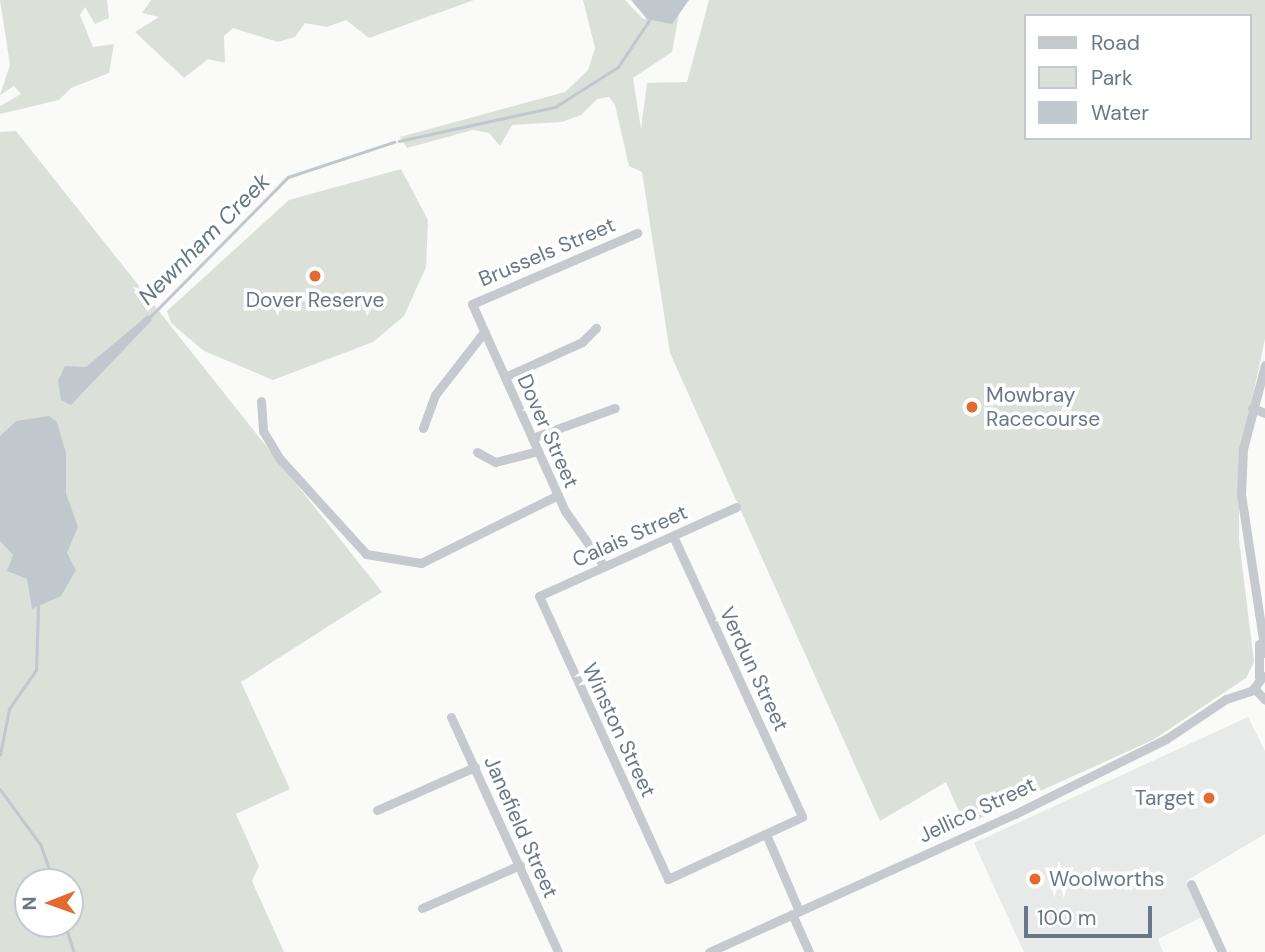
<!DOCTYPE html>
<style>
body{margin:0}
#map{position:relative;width:1265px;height:952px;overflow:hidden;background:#fafaf8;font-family:"DM Sans",sans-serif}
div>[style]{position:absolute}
.built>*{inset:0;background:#e8e9e9}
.green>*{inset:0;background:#dbe1d9}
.water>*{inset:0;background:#c0c8ce}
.stream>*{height:2.5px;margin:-1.25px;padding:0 1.25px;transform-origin:1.25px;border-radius:1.25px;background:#c0c8ce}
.minor>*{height:9px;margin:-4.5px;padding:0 4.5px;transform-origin:4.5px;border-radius:4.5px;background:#c6c9cd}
.dots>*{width:19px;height:19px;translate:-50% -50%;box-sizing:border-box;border:4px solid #fff;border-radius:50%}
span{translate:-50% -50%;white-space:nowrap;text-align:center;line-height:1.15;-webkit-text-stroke:7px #fff;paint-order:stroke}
.street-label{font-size:21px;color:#697788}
.poi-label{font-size:21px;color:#697788}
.left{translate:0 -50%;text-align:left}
.right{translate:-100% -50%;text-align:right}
.water-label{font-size:23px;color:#657783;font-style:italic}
.legend{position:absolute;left:1024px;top:14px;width:228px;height:126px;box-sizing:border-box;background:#fff;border:2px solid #c3c9cf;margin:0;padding:9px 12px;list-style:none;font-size:21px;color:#697788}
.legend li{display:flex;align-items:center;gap:14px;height:35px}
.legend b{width:35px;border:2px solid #c3c9cf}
.north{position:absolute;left:14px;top:868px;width:70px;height:70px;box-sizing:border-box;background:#fff;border:2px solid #c3c9cf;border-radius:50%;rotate:269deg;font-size:19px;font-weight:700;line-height:28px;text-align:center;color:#697788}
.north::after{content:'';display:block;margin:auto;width:24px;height:32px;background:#e16b31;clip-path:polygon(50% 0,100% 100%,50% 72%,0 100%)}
.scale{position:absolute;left:1024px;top:906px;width:128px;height:32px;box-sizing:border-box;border:4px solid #697788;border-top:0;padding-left:9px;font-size:21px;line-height:24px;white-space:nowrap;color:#697788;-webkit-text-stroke:5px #fff;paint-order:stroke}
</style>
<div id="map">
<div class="built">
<i style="clip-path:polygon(1248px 717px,1265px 751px,1265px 834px,1186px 881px,1202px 917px,1158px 939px,1163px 952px,1024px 952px,974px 843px)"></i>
</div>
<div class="green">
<i style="clip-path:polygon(0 0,107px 0,109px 18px,95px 24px,85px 7px,80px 15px,93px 47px,114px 44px,109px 73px,71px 88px,59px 100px,0 114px,0 106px,21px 94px,14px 86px,0 95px,10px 65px)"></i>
<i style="clip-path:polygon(151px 0,474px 0,369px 38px,346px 20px,327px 27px,305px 23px,295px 37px,278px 42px,233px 28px,224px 36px,225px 63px,208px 59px,184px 78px,135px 32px,159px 17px,142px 13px)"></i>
<i style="clip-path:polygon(evenodd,583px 0,625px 0,643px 19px,679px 14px,672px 52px,633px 78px,641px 129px,647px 83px,687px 82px,709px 0,1265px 0,1265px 339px,1239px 460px,1239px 540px,1254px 662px,1246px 678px,1153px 740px,965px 825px,946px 782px,880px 821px,670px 353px,642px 172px,629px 166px,615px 105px,609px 97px,597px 99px,581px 115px,562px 122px,512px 125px,500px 146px,489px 133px,473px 130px,407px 148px,400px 137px,565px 92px,588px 70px,595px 48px,583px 0,1025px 16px,1249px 16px,1249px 138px,1025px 138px,1025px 16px)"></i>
<i style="clip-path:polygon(evenodd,16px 131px,382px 592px,241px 682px,290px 789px,236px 814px,259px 866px,252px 881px,284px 952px,0 952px,0 132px,16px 131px,28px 882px,70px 882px,70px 924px,28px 924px,28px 882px)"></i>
<i style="clip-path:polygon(401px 169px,428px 220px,426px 267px,404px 316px,373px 342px,273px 380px,204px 351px,171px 323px,167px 311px,289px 200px)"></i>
</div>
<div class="water">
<i style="clip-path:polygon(631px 0,689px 0,672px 24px,647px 19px)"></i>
<i style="clip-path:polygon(148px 315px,152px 320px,71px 405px,61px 400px,58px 381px,65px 366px,86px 367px)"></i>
<i style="clip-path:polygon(49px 416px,57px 422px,66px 453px,66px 493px,78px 527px,67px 553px,76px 570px,61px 596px,32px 609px,27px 579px,7px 571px,13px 555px,0 541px,0 436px,16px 421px)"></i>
</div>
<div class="stream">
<i style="left:399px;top:141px;width:160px;rotate:-12.3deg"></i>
<i style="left:555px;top:107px;width:75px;rotate:-32.4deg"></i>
<i style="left:618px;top:67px;width:58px;rotate:-56.3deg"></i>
<i style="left:148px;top:319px;width:199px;rotate:-45.4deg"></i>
<i style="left:288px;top:177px;width:112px;rotate:-18.3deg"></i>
<i style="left:0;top:755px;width:47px;rotate:-78.9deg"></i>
<i style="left:9px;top:709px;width:47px;rotate:-55.3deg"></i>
<i style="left:36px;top:670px;width:63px;rotate:-88.2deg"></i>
<i style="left:0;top:789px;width:69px;rotate:53.8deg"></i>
<i style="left:41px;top:845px;width:39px;rotate:71deg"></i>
<i style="left:65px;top:924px;width:29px;rotate:72deg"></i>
</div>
<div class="minor">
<i style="left:1265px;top:365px;width:87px;rotate:104.7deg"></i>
<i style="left:1243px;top:449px;width:45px;rotate:92.5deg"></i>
<i style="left:1241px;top:494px;width:161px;rotate:81.4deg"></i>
<i style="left:505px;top:377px;width:85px;rotate:-24.4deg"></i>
<i style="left:582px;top:342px;width:20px;rotate:-45deg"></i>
<i style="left:261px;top:401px;width:30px;rotate:86deg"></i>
<i style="left:263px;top:431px;width:33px;rotate:59deg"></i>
<i style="left:280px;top:459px;width:128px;rotate:47.8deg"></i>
<i style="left:366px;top:554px;width:56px;rotate:9.3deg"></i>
<i style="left:421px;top:563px;width:153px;rotate:-26.4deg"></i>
<i style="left:1252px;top:408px;width:14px;rotate:21deg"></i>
<i style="left:423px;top:428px;width:35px;rotate:-70deg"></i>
<i style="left:435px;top:395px;width:80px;rotate:-52.1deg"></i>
<i style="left:532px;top:438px;width:88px;rotate:-19.9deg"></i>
<i style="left:477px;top:452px;width:21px;rotate:29deg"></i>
<i style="left:495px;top:462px;width:44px;rotate:-14.3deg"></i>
<i style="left:673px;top:536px;width:309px;rotate:65.3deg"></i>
<i style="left:802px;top:817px;width:148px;rotate:155.2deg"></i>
<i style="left:668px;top:879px;width:311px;rotate:-114.5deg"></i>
<i style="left:539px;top:596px;width:216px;rotate:-24.3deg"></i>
<i style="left:604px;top:566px;width:67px;rotate:-125.3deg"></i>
<i style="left:565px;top:511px;width:227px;rotate:-114.2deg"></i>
<i style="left:472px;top:304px;width:180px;rotate:-23.3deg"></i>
<i style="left:1263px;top:676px;width:15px;rotate:127deg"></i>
<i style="left:1254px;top:688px;width:16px;rotate:47deg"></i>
<i style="left:1259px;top:677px;width:33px;rotate:-90deg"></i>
<i style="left:451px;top:717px;width:258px;rotate:65.5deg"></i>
<i style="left:377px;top:810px;width:107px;rotate:-23.7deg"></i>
<i style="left:766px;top:834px;width:84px;rotate:66.8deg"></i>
<i style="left:1191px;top:884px;width:75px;rotate:65.5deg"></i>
<i style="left:422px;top:908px;width:107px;rotate:-23.7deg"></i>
<i style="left:792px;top:914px;width:42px;rotate:65.9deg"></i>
<i style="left:709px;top:952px;width:336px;rotate:-24.3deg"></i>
<i style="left:1015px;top:814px;width:169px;rotate:-26.4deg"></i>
<i style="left:1166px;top:739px;width:72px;rotate:-33.7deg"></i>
<i style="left:1226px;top:699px;width:29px;rotate:-18deg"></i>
</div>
<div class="dots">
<i style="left:315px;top:276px;background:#e16b31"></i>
<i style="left:972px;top:407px;background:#e16b31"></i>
<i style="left:1209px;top:798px;background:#e16b31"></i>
<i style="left:1035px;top:879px;background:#e16b31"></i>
</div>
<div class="street-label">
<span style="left:547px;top:252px;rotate:-23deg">Brussels Street</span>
<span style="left:548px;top:431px;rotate:66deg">Dover Street</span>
<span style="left:630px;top:536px;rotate:-24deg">Calais Street</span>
<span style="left:754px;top:669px;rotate:65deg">Verdun Street</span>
<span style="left:619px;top:730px;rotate:65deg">Winston Street</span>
<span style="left:977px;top:810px;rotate:-25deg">Jellico Street</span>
<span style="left:521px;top:827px;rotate:66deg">Janefield Street</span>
</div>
<div class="poi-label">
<span style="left:315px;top:300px">Dover Reserve</span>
<span class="left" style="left:986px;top:407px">Mowbray<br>Racecourse</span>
<span class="right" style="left:1195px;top:798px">Target</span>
<span class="left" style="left:1049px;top:879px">Woolworths</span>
</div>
<div class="water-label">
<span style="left:204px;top:239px;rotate:-45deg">Newnham Creek</span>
</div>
<ul class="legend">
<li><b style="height:9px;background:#c6c9cd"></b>Road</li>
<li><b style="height:19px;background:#dbe1d9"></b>Park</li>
<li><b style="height:19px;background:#c0c8ce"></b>Water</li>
</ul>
<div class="north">N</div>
<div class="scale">100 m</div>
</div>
